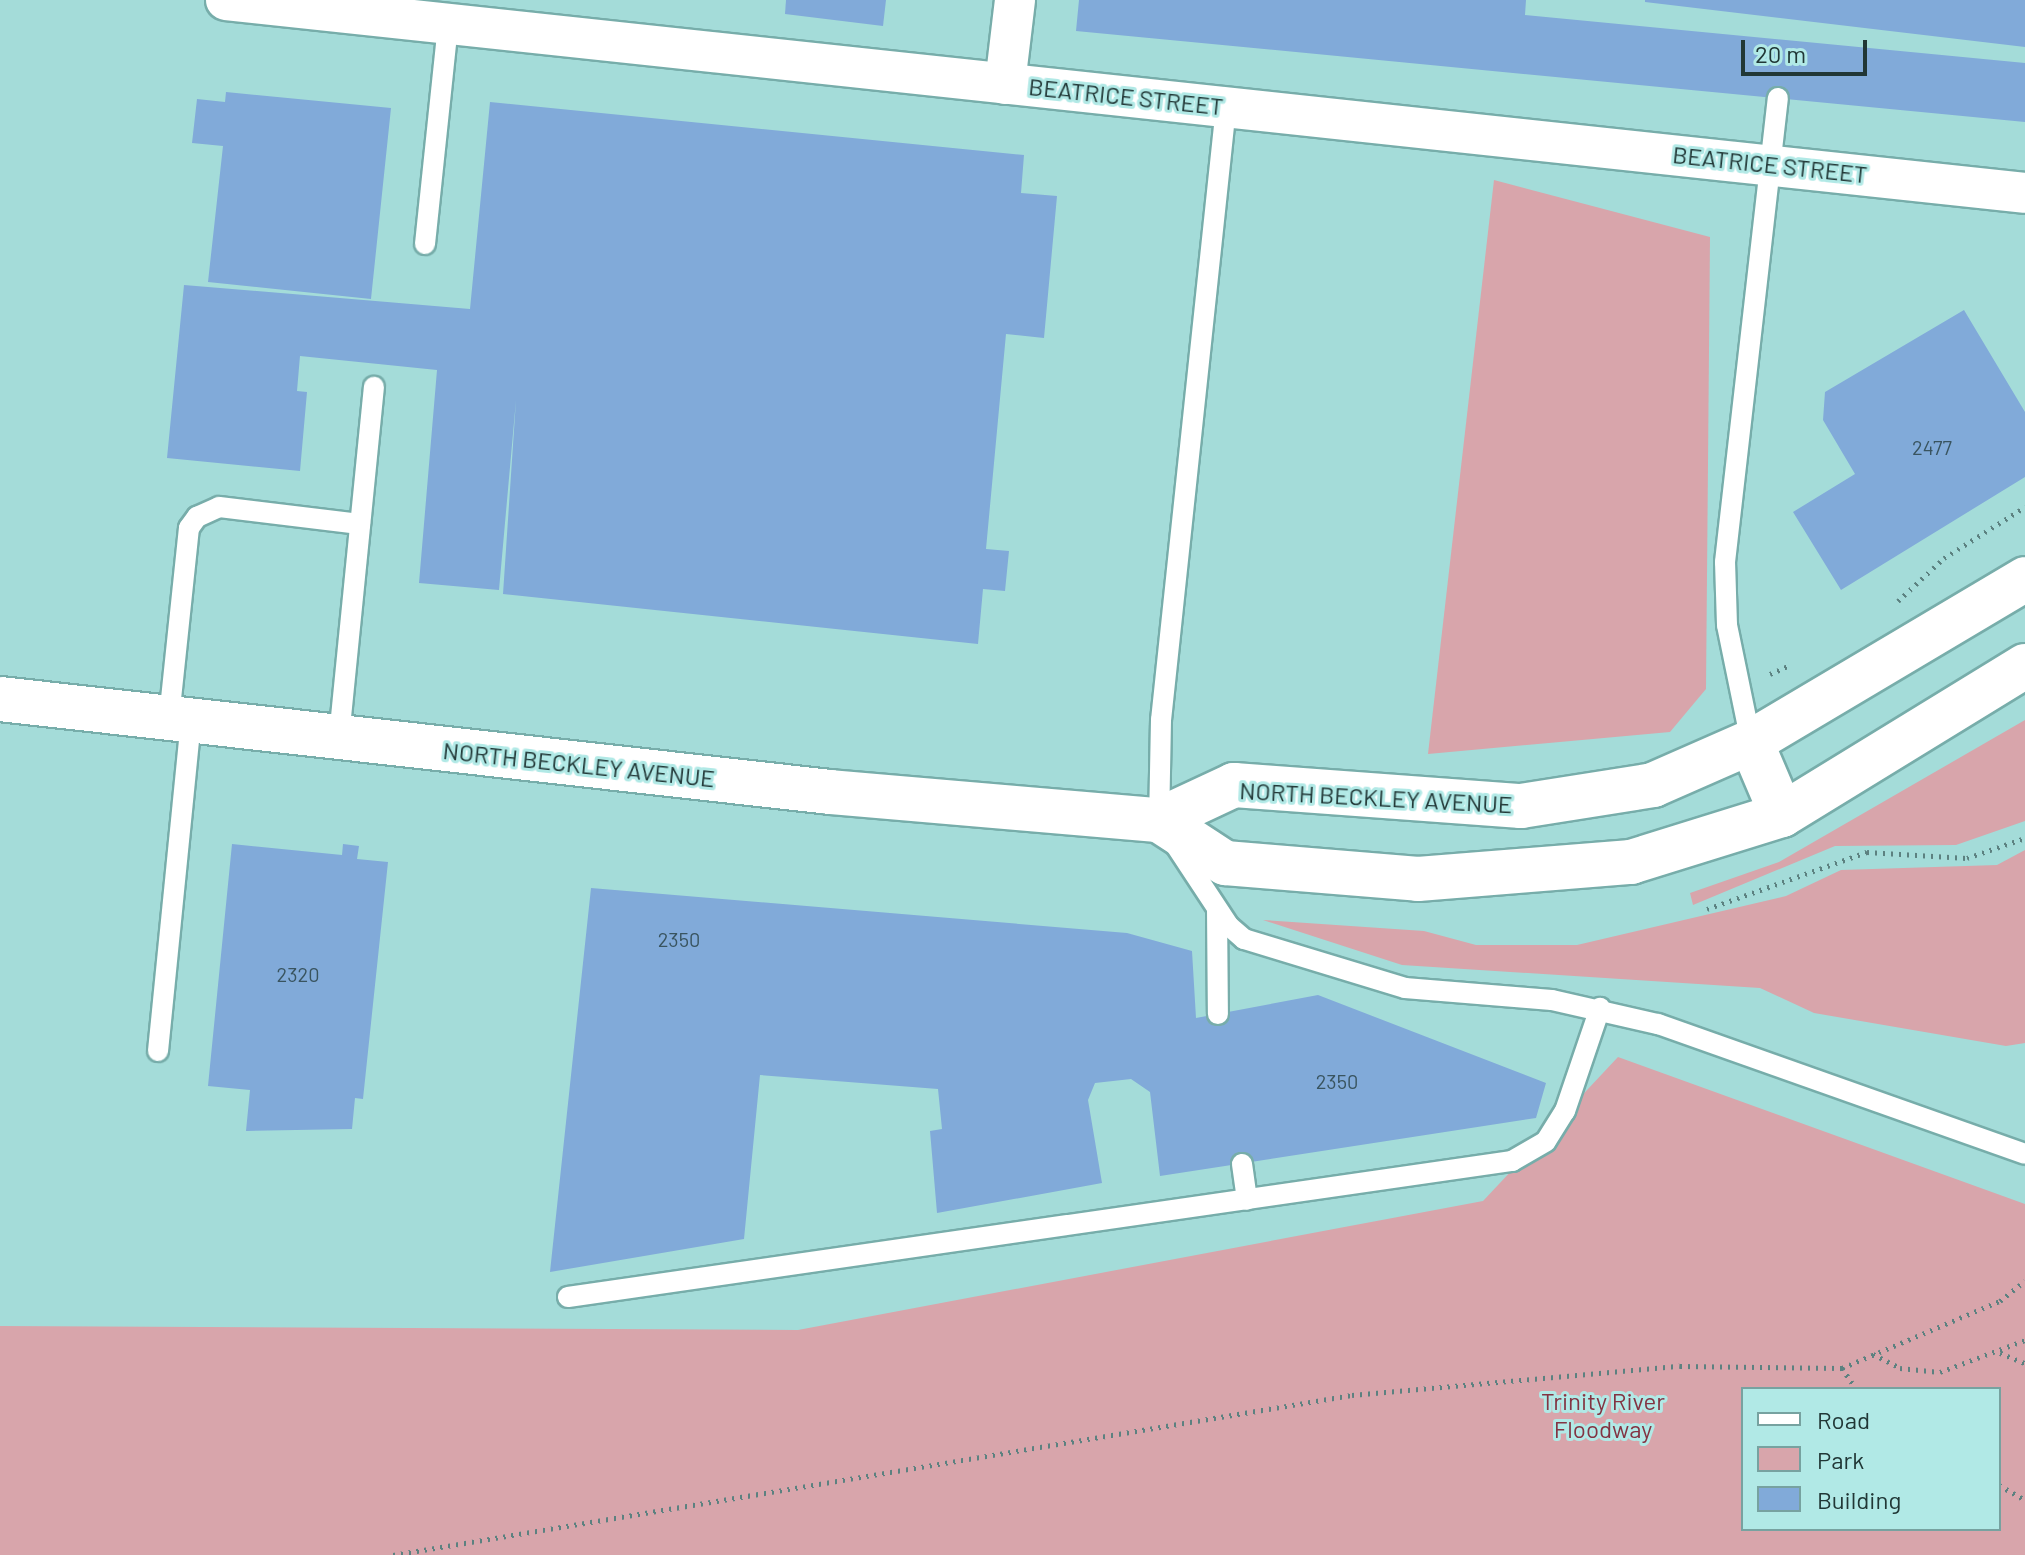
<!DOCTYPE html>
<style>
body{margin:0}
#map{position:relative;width:2025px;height:1555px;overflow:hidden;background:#a4dcd9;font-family:Barlow,sans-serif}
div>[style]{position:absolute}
.green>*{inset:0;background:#d8a5ab}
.building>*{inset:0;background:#81aad9}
.path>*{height:5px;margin-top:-2.5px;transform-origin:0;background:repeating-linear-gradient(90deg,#5c8180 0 2px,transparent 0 8px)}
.roads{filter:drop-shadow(2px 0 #77adaa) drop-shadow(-2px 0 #77adaa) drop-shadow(0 2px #77adaa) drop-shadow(0 -2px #77adaa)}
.lane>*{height:20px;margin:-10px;padding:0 10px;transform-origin:10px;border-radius:10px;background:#fff}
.street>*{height:40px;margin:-20px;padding:0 20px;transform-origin:20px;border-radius:20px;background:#fff}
.secondary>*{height:44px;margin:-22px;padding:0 22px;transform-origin:22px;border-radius:22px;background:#fff}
span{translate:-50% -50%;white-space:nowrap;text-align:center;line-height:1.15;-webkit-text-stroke:6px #b1e9e6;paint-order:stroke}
.number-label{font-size:20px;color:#39545f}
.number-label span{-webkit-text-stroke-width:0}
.street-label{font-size:24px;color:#213736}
.park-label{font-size:24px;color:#833342}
.legend{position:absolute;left:1741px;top:1387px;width:260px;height:144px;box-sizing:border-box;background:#b1e9e6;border:2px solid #77a2a0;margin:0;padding:10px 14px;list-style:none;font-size:24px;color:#213736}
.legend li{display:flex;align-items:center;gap:16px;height:40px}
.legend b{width:40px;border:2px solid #77a2a0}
.scale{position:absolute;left:1741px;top:40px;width:126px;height:36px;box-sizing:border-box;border:4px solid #213736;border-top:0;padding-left:10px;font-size:24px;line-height:28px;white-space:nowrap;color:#213736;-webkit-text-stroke:6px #b1e9e6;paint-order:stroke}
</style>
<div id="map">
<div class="green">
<i style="clip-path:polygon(1494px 180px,1710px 237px,1706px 689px,1670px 732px,1428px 754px)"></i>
<i style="clip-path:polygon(2025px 720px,2025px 821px,1956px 845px,1835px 846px,1693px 905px,1690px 893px,1779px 862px)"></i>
<i style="clip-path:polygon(2025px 850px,2025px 1043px,2006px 1046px,1814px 1013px,1760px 988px,1402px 965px,1263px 920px,1424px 931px,1476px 945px,1577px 945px,1786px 896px,1841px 870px,1997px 865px)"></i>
<i style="clip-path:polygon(evenodd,1618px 1057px,2025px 1204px,2025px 1555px,0 1555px,0 1326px,798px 1330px,1483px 1201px,1618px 1057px,1743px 1389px,1999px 1389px,1999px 1529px,1743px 1529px,1743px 1389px)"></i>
</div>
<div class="building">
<i style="clip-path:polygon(786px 0,886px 0,883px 26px,785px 14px)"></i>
<i style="clip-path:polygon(1079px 0,1526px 0,1525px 15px,2025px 63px,2025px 122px,1076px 31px)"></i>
<i style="clip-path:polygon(2025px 0,2025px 47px,1645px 2px,1645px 0)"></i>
<i style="clip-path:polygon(226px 92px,391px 108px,371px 299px,208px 282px,223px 146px,192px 143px,197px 99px,225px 102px)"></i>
<i style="clip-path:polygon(490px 102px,1024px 155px,1021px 193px,1057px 196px,1044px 338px,1006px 334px,986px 549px,1009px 551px,1005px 591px,983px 589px,978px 644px,503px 594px,516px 400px,499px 590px,419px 583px,437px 370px,300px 356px,297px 391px,307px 392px,300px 471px,167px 458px,184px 285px,470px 309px)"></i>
<i style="clip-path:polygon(1964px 310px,2025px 412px,2025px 477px,1841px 590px,1793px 512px,1855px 474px,1823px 420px,1825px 392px)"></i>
<i style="clip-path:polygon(232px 844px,342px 855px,343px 844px,359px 846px,357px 859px,388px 862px,363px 1099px,355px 1098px,352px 1129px,246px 1131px,250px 1090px,208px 1086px)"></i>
<i style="clip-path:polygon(591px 888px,1127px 933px,1192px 951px,1196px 1018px,1318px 995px,1546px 1083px,1536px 1118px,1160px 1176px,1150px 1092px,1131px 1079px,1095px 1083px,1088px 1100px,1102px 1183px,937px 1213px,930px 1131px,942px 1129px,938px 1089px,760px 1075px,744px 1239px,550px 1272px)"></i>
</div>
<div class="path">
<i style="left:1898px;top:601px;width:63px;rotate:-43.1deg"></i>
<i style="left:1944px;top:558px;width:96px;rotate:-32.2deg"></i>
<i style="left:1770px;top:674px;width:22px;rotate:-24deg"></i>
<i style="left:1707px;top:909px;width:170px;rotate:-19.6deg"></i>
<i style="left:1867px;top:852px;width:100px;rotate:3.4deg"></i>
<i style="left:1967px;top:858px;width:61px;rotate:-19deg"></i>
<i style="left:2000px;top:1353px;width:27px;rotate:22deg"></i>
<i style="left:1873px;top:1354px;width:30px;rotate:27deg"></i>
<i style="left:1900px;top:1368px;width:40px;rotate:5.7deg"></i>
<i style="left:1940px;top:1372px;width:91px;rotate:-20.6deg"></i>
<i style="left:1842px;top:1368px;width:172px;rotate:-23deg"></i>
<i style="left:2000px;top:1301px;width:32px;rotate:-39deg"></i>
<i style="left:1842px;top:1368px;width:25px;rotate:56deg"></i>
<i style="left:1999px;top:1485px;width:30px;rotate:30deg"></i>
<i style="left:393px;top:1555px;width:972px;rotate:-9.47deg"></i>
<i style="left:1352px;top:1395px;width:329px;rotate:-5.1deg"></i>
<i style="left:1680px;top:1366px;width:162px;rotate:0.7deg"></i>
</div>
<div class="roads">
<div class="lane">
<i style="left:1226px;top:107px;width:616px;rotate:96.05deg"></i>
<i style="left:1161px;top:720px;width:100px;rotate:91.1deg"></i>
<i style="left:1159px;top:820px;width:127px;rotate:56.6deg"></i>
<i style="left:1229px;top:926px;width:20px;rotate:41deg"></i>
<i style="left:1244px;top:939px;width:168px;rotate:16.9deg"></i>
<i style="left:1405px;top:988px;width:147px;rotate:4.7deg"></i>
<i style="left:1552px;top:1000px;width:109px;rotate:12.8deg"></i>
<i style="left:1658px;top:1024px;width:389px;rotate:19.5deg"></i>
<i style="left:425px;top:244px;width:221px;rotate:-84deg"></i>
<i style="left:169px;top:718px;width:191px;rotate:-84deg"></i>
<i style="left:189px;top:528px;width:14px;rotate:-54deg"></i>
<i style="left:197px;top:517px;width:24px;rotate:-24deg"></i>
<i style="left:219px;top:507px;width:142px;rotate:6.9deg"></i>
<i style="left:339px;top:737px;width:352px;rotate:-84.3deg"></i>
<i style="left:1751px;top:742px;width:119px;rotate:-101.6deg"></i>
<i style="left:1727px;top:625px;width:63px;rotate:-91.8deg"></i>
<i style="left:1725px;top:562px;width:467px;rotate:-83.5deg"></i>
<i style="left:1217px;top:909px;width:105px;rotate:89.5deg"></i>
<i style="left:158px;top:1051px;width:333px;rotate:-84.3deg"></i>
<i style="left:1242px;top:1164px;width:36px;rotate:82deg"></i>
<i style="left:568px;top:1297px;width:954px;rotate:-8.2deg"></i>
<i style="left:1512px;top:1161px;width:39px;rotate:-30deg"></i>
<i style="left:1546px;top:1141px;width:36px;rotate:-58deg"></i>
<i style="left:1565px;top:1111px;width:109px;rotate:-71.2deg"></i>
</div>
<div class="street">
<i style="left:226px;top:0;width:1809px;rotate:6.12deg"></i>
<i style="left:1005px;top:84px;width:85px;rotate:-83.2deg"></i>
</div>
<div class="secondary">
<i style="left:0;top:699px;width:835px;rotate:6.39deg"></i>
<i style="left:830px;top:792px;width:330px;rotate:4.9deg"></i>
<i style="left:1159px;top:820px;width:79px;rotate:33.1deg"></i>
<i style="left:1225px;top:863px;width:194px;rotate:4.7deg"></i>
<i style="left:1418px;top:879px;width:214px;rotate:-4.6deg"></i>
<i style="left:1631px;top:862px;width:158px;rotate:-17.3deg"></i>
<i style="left:1782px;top:815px;width:285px;rotate:-31.5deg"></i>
<i style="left:1751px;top:742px;width:79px;rotate:67deg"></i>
<i style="left:1159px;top:820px;width:83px;rotate:-25deg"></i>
<i style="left:1234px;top:785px;width:288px;rotate:4.2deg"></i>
<i style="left:1521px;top:806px;width:134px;rotate:-9deg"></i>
<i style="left:1653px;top:785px;width:107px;rotate:-23.7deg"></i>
<i style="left:1751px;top:742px;width:319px;rotate:-30.7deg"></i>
</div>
</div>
<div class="number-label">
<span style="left:1932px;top:447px">2477</span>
<span style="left:679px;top:939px">2350</span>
<span style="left:298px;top:974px">2320</span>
<span style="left:1337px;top:1081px">2350</span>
</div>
<div class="street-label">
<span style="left:1126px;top:96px;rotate:6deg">BEATRICE STREET</span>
<span style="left:1770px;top:164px;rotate:6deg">BEATRICE STREET</span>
<span style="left:579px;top:764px;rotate:6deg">NORTH BECKLEY AVENUE</span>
<span style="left:1376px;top:797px;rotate:3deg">NORTH BECKLEY AVENUE</span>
</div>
<div class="park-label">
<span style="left:1603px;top:1415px">Trinity River<br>Floodway</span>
</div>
<ul class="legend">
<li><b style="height:10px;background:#fff"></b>Road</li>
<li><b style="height:22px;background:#d8a5ab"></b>Park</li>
<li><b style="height:22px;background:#81aad9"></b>Building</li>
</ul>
<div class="scale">20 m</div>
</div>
